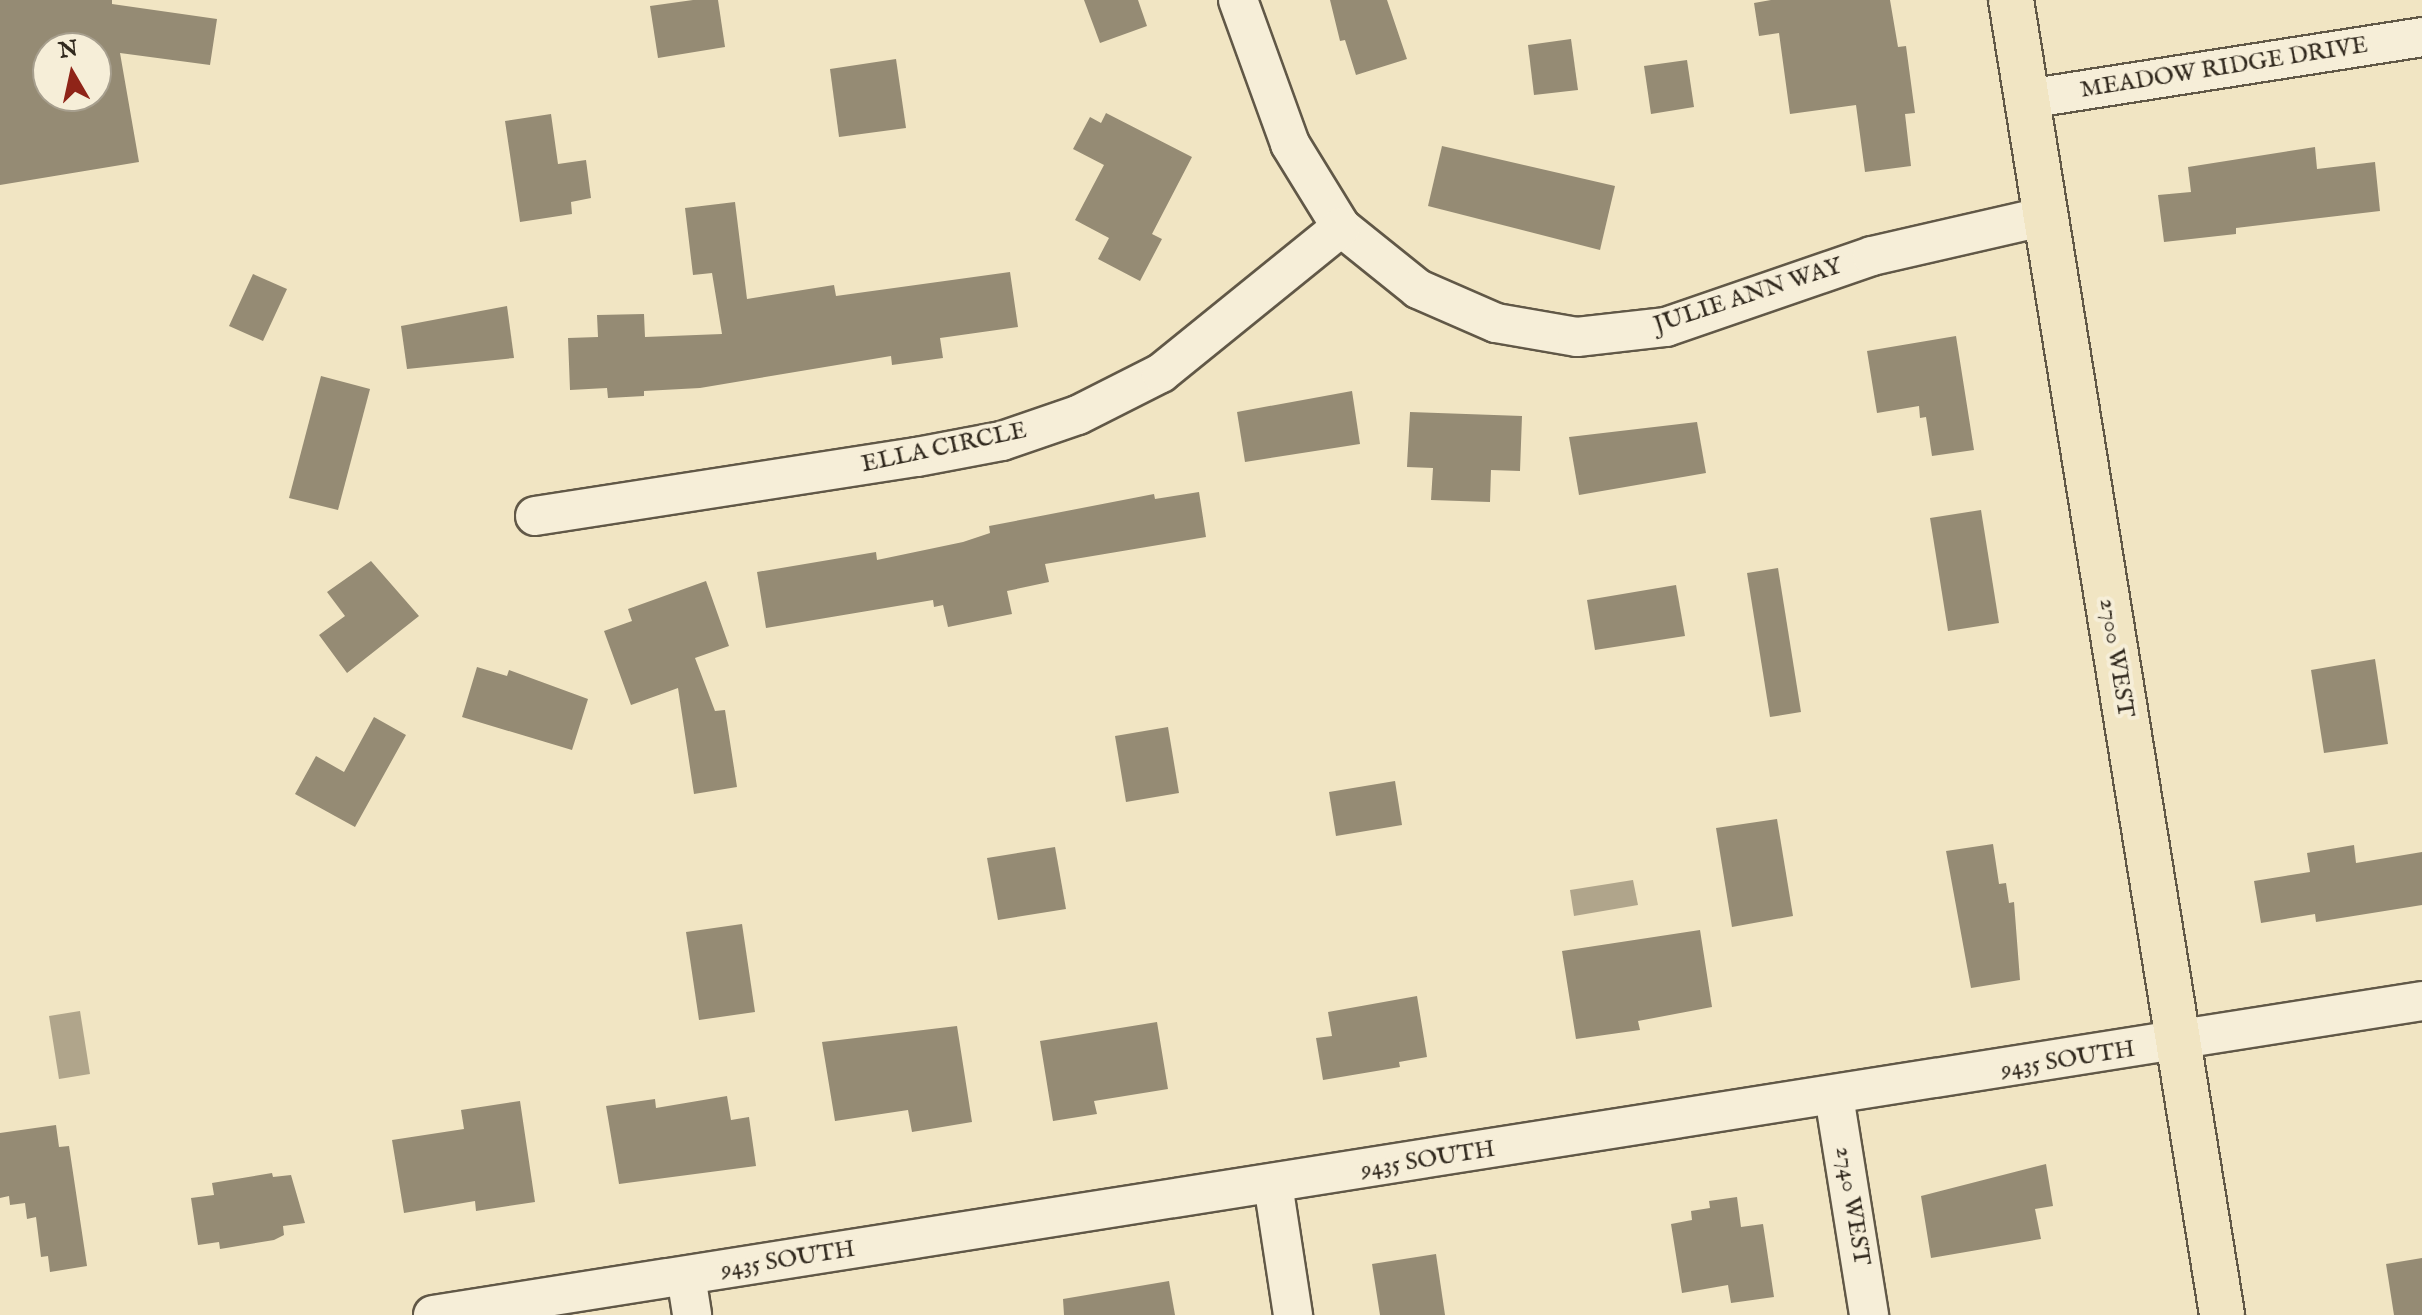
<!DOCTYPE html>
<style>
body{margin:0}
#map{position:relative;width:2422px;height:1315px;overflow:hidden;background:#f1e5c3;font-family:"IM FELL English",serif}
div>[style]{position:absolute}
.water>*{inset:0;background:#b0a58b}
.building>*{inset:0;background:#958b74}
.roads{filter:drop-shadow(2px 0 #615847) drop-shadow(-2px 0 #615847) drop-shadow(0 2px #615847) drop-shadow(0 -2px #615847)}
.minor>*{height:38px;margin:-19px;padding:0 19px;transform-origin:19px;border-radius:19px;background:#f6eed8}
.major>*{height:44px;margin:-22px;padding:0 22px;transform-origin:22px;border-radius:22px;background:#f1e5c3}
span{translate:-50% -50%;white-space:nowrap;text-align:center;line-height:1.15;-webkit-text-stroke:8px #f6eed8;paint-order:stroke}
.street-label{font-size:24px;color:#31291e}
.north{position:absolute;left:32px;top:32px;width:80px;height:80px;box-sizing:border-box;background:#f6eed8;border:2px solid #a79f8e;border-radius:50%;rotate:351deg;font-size:22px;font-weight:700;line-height:32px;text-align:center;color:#31291e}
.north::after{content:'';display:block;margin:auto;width:28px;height:36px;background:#8f2418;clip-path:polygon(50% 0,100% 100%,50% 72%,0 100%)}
</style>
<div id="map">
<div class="water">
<i style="clip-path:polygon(1633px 880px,1638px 905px,1574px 916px,1570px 890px)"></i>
<i style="clip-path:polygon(80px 1011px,90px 1074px,59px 1079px,49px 1016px)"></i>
</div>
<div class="building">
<i style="clip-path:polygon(evenodd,0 0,112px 0,112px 4px,217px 19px,210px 65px,120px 53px,139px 162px,0 185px,0 0,48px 48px,96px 48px,96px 96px,48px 96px,48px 48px)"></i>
<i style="clip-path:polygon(693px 0,718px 0,725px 47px,658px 58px,650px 6px)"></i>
<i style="clip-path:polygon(1084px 0,1138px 0,1147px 26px,1100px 43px)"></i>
<i style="clip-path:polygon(1330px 0,1387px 0,1407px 59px,1356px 75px,1345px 40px,1340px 41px)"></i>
<i style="clip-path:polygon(1771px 0,1890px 0,1898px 47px,1906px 46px,1915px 113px,1905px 114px,1911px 166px,1865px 172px,1856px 105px,1790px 114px,1779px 33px,1759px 36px,1754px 3px)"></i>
<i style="clip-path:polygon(1571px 39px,1578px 90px,1534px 95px,1528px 45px)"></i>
<i style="clip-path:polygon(896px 59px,906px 128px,839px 137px,830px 69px)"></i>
<i style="clip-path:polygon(1687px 60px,1694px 107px,1651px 114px,1644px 66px)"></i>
<i style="clip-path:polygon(1106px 113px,1192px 157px,1152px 234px,1162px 239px,1140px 281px,1098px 259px,1109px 238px,1075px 220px,1104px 165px,1073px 149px,1090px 117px,1101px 123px)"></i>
<i style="clip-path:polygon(551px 114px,558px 164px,586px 160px,591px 198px,571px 202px,572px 214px,520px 222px,505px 121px)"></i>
<i style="clip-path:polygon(1442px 146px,1615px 186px,1600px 250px,1428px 206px)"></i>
<i style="clip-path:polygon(2315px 147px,2317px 169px,2375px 162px,2380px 211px,2236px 228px,2236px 234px,2164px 242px,2158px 195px,2191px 192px,2188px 167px)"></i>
<i style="clip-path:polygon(735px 202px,747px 299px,834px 285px,836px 296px,1010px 272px,1018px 327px,940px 338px,943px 358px,892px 365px,891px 356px,700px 388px,644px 391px,644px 396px,608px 398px,607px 388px,570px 390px,568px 338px,598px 337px,597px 315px,644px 314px,645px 337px,722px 334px,712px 273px,693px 275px,685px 208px)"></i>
<i style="clip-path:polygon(253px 274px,287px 289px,263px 341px,229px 326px)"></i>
<i style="clip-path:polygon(507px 306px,514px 358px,407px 369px,401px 326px)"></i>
<i style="clip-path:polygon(1956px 336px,1974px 450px,1932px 456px,1926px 417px,1920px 418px,1919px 406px,1877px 413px,1867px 351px)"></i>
<i style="clip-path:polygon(321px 376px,370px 389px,338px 510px,289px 498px)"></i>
<i style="clip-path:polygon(1352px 391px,1360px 444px,1245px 462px,1237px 412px)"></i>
<i style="clip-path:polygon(1410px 412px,1522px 416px,1520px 471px,1491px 470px,1490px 502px,1431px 500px,1433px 468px,1407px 467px)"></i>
<i style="clip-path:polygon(1697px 422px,1706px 473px,1579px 495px,1569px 437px)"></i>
<i style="clip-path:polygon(1199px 492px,1206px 537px,1045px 564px,1049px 582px,1007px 591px,1012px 614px,948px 627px,943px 605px,934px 607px,933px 600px,766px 628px,757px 572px,876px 552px,877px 560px,963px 542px,990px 533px,989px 526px,1154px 494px,1155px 499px)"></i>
<i style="clip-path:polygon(1981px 510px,1999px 623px,1948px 631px,1930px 518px)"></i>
<i style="clip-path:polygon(371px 561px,419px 616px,347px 673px,319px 635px,345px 616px,327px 592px)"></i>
<i style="clip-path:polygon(1778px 568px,1801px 712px,1770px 717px,1747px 573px)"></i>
<i style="clip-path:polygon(706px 581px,729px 646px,695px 658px,715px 711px,725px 710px,737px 787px,694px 794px,678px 688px,631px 705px,604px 631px,632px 621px,628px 609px)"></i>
<i style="clip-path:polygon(1676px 585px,1685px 636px,1595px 650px,1587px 600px)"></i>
<i style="clip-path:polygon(2375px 659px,2388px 744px,2324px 753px,2311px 670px)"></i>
<i style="clip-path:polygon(477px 667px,507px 676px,509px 670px,588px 699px,572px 750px,462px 717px)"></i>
<i style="clip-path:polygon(374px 717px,406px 735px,355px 827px,295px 794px,316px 756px,344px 772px)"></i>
<i style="clip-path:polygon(1168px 727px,1179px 793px,1126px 802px,1115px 736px)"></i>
<i style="clip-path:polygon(1395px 781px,1402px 825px,1336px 836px,1329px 792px)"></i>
<i style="clip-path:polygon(1777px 819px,1793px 916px,1732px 927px,1716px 828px)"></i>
<i style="clip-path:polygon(1993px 844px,1999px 884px,2006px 883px,2009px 903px,2014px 902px,2020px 980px,1971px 988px,1946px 851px)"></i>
<i style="clip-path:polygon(2354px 845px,2356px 863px,2422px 852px,2422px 905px,2316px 922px,2315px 914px,2261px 923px,2254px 881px,2310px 872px,2307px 853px)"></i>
<i style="clip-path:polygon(1055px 847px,1066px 909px,998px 920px,987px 858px)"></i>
<i style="clip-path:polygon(742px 924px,755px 1012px,699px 1020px,686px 932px)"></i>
<i style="clip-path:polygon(1700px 930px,1712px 1007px,1638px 1021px,1640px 1030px,1576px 1039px,1562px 951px)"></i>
<i style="clip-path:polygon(1417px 996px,1427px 1057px,1399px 1062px,1400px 1067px,1323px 1080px,1316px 1038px,1332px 1036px,1328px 1012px)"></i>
<i style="clip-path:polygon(1157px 1022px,1168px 1089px,1094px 1101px,1097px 1114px,1053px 1121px,1040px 1041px)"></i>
<i style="clip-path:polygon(957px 1026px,972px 1122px,912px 1132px,908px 1110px,835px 1121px,822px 1042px)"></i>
<i style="clip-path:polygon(727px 1096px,731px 1120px,749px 1117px,756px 1166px,619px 1184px,606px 1106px,655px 1099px,656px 1108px)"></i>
<i style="clip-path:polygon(520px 1101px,535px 1202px,476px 1211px,475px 1201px,404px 1213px,392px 1140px,464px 1129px,461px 1110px)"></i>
<i style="clip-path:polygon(56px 1125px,59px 1147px,69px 1146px,87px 1266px,50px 1272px,48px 1256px,41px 1257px,36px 1217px,27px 1219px,25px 1203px,10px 1205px,9px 1196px,0 1198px,0 1133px)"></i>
<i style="clip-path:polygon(2046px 1164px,2053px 1206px,2035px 1209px,2041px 1239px,1931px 1258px,1921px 1196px)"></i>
<i style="clip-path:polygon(272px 1173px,273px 1177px,291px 1175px,305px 1223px,283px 1226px,284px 1235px,274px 1240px,220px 1249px,219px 1242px,198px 1245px,191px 1198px,214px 1195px,212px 1183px)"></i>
<i style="clip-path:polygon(1737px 1197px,1741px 1227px,1763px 1224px,1774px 1297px,1731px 1303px,1728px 1285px,1682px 1293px,1671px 1224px,1692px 1220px,1691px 1211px,1710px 1208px,1709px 1201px)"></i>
<i style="clip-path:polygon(1436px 1254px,1445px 1315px,1380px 1315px,1372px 1264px)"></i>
<i style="clip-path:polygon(2422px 1258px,2422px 1315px,2394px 1315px,2386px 1264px)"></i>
<i style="clip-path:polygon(1169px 1281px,1175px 1315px,1064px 1315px,1063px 1299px)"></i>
</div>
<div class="roads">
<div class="minor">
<i style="left:1238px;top:0;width:153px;rotate:70.1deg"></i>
<i style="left:1290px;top:144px;width:97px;rotate:58.4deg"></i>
<i style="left:1341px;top:227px;width:99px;rotate:38.8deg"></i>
<i style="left:1418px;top:289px;width:85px;rotate:23.6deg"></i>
<i style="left:1496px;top:323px;width:82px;rotate:9.8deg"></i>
<i style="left:1577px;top:337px;width:90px;rotate:-6.4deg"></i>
<i style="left:1666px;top:327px;width:218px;rotate:-19deg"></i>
<i style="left:1872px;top:256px;width:180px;rotate:-12.9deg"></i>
<i style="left:2027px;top:99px;width:400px;rotate:-8.9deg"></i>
<i style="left:535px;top:516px;width:387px;rotate:-8.8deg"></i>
<i style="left:917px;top:457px;width:86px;rotate:-10.7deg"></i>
<i style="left:1002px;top:441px;width:80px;rotate:-18.9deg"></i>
<i style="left:1078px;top:415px;width:93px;rotate:-26.8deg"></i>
<i style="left:1161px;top:373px;width:232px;rotate:-39deg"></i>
<i style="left:1834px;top:1096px;width:222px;rotate:80.9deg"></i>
<i style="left:1273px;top:1184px;width:133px;rotate:81.3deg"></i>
<i style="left:686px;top:1276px;width:39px;rotate:81deg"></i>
<i style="left:433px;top:1315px;width:2014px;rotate:-8.97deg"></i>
</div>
<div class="major">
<i style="left:2011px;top:0;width:1332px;rotate:80.88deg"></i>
</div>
</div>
<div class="street-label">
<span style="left:2224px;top:68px;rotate:-9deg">MEADOW RIDGE DRIVE</span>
<span style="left:1748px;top:296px;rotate:-18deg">JULIE ANN WAY</span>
<span style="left:944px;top:448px;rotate:-12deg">ELLA CIRCLE</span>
<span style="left:2116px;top:658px;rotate:81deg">2700 WEST</span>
<span style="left:2068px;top:1060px;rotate:-9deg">9435 SOUTH</span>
<span style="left:1428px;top:1160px;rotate:-9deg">9435 SOUTH</span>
<span style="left:1852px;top:1206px;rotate:81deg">2740 WEST</span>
<span style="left:788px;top:1260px;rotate:-9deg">9435 SOUTH</span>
</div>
<div class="north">N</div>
</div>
